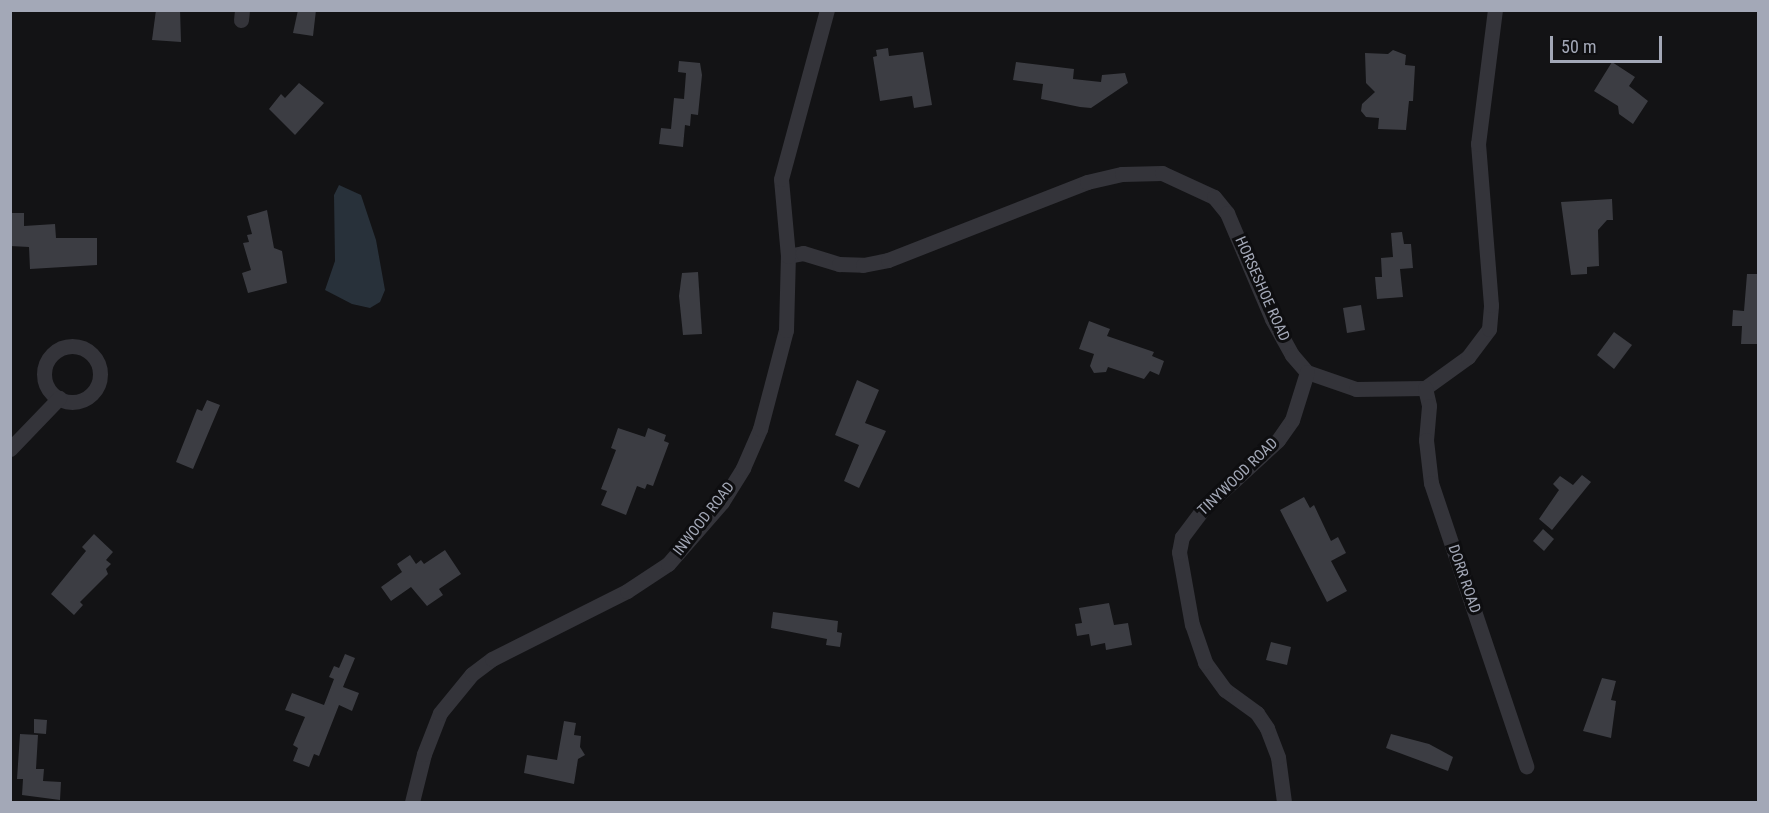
<!DOCTYPE html>
<style>
body{margin:0}
#map{position:relative;width:1769px;height:813px;overflow:hidden;background:#131315;font-family:"Roboto Condensed",sans-serif}
div>[style]{position:absolute}
.water>*{inset:0;background:#28313a}
.building>*{inset:0;background:#3c3d43}
.minor>*{height:15px;margin:-7.5px;padding:0 7.5px;transform-origin:7.5px;border-radius:7.5px;background:#34343a}
.minor>.ring{margin:-7.5px;padding:0;box-sizing:content-box;background:none;border:15px solid #34343a;border-radius:50%}
span{translate:-50% -50%;white-space:nowrap;text-align:center;line-height:1.15;-webkit-text-stroke:6px #0e0e10;paint-order:stroke}
.street-label{font-size:15px;color:#a3a8b7}
.frame{position:absolute;inset:0;border:12px solid #a3a8b7;pointer-events:none}
.scale{position:absolute;left:1550px;top:36px;width:112px;height:27px;box-sizing:border-box;border:3px solid #a3a8b7;border-top:0;padding-left:8px;font-size:18px;line-height:21px;white-space:nowrap;color:#a3a8b7;-webkit-text-stroke:4px #0e0e10;paint-order:stroke}
</style>
<div id="map">
<div class="water">
<i style="clip-path:polygon(339px 185px,361px 195px,376px 240px,385px 290px,380px 302px,370px 308px,352px 304px,325px 290px,335px 261px,334px 195px)"></i>
</div>
<div class="building">
<i style="clip-path:polygon(156px 10px,180px 10px,181px 42px,152px 40px)"></i>
<i style="clip-path:polygon(298px 10px,316px 10px,313px 36px,293px 33px)"></i>
<i style="clip-path:polygon(888px 48px,889px 56px,923px 52px,932px 105px,914px 108px,912px 96px,880px 101px,873px 57px,877px 56px,876px 50px)"></i>
<i style="clip-path:polygon(1393px 50px,1406px 55px,1405px 65px,1415px 66px,1413px 101px,1409px 101px,1406px 130px,1378px 129px,1379px 118px,1366px 117px,1361px 111px,1362px 104px,1375px 92px,1366px 83px,1365px 53px,1388px 54px)"></i>
<i style="clip-path:polygon(679px 61px,700px 63px,702px 75px,698px 115px,691px 114px,690px 126px,685px 125px,683px 147px,659px 144px,661px 128px,671px 129px,674px 98px,684px 99px,686px 73px,678px 72px)"></i>
<i style="clip-path:polygon(1016px 62px,1074px 69px,1073px 79px,1101px 82px,1102px 75px,1125px 73px,1128px 83px,1091px 108px,1080px 107px,1041px 99px,1043px 84px,1013px 80px)"></i>
<i style="clip-path:polygon(1612px 62px,1635px 77px,1629px 86px,1648px 101px,1633px 124px,1619px 114px,1618px 106px,1594px 91px)"></i>
<i style="clip-path:polygon(299px 83px,324px 103px,295px 135px,269px 109px,281px 94px,285px 98px)"></i>
<i style="clip-path:polygon(1612px 199px,1613px 220px,1607px 220px,1598px 230px,1599px 266px,1587px 267px,1587px 274px,1571px 275px,1561px 202px)"></i>
<i style="clip-path:polygon(267px 210px,274px 248px,282px 251px,287px 283px,248px 293px,242px 273px,251px 270px,243px 243px,249px 242px,247px 235px,252px 234px,247px 216px)"></i>
<i style="clip-path:polygon(10px 213px,24px 213px,24px 226px,55px 224px,56px 238px,97px 238px,97px 265px,30px 269px,29px 247px,10px 246px)"></i>
<i style="clip-path:polygon(1402px 232px,1404px 244px,1411px 244px,1413px 268px,1400px 269px,1403px 297px,1377px 299px,1375px 277px,1382px 277px,1381px 258px,1393px 257px,1391px 233px)"></i>
<i style="clip-path:polygon(698px 272px,702px 334px,683px 335px,679px 296px,682px 273px)"></i>
<i style="clip-path:polygon(1747px 274px,1758px 274px,1758px 344px,1741px 344px,1742px 326px,1732px 326px,1733px 310px,1744px 311px)"></i>
<i style="clip-path:polygon(1361px 305px,1365px 330px,1347px 333px,1343px 308px)"></i>
<i style="clip-path:polygon(1089px 321px,1110px 329px,1107px 336px,1154px 352px,1152px 356px,1164px 361px,1159px 375px,1150px 371px,1144px 379px,1108px 367px,1106px 372px,1094px 373px,1090px 366px,1094px 354px,1079px 349px)"></i>
<i style="clip-path:polygon(1614px 332px,1632px 345px,1614px 369px,1597px 355px)"></i>
<i style="clip-path:polygon(857px 380px,879px 390px,865px 423px,886px 431px,859px 488px,844px 481px,859px 445px,835px 435px)"></i>
<i style="clip-path:polygon(207px 400px,220px 405px,193px 469px,176px 462px,197px 409px,202px 411px)"></i>
<i style="clip-path:polygon(618px 428px,645px 437px,648px 428px,666px 435px,664px 441px,669px 443px,653px 486px,647px 484px,645px 489px,637px 486px,626px 515px,601px 505px,607px 491px,601px 489px,616px 450px,611px 448px)"></i>
<i style="clip-path:polygon(1582px 475px,1591px 482px,1552px 530px,1539px 519px,1559px 490px,1553px 484px,1560px 476px,1573px 485px)"></i>
<i style="clip-path:polygon(1304px 497px,1310px 508px,1314px 505px,1331px 541px,1338px 537px,1346px 553px,1331px 561px,1347px 591px,1327px 602px,1280px 510px)"></i>
<i style="clip-path:polygon(1543px 529px,1554px 539px,1544px 551px,1533px 541px)"></i>
<i style="clip-path:polygon(94px 534px,113px 552px,106px 560px,111px 564px,106px 569px,108px 574px,80px 602px,83px 605px,74px 615px,51px 594px,86px 551px,82px 547px)"></i>
<i style="clip-path:polygon(445px 550px,461px 574px,439px 589px,443px 595px,427px 606px,411px 587px,391px 601px,381px 587px,402px 572px,397px 564px,410px 555px,416px 564px,421px 560px,424px 564px)"></i>
<i style="clip-path:polygon(1109px 603px,1114px 625px,1128px 623px,1132px 645px,1106px 650px,1105px 643px,1091px 646px,1089px 634px,1077px 636px,1075px 624px,1082px 623px,1079px 608px)"></i>
<i style="clip-path:polygon(773px 612px,838px 621px,837px 632px,842px 633px,840px 647px,826px 645px,827px 639px,771px 628px)"></i>
<i style="clip-path:polygon(1271px 642px,1291px 647px,1287px 665px,1266px 660px)"></i>
<i style="clip-path:polygon(345px 654px,355px 658px,343px 687px,359px 693px,352px 711px,339px 705px,319px 756px,314px 754px,309px 767px,293px 761px,298px 748px,293px 745px,305px 717px,285px 710px,292px 693px,324px 705px,334px 679px,329px 677px,334px 666px,339px 668px)"></i>
<i style="clip-path:polygon(1602px 678px,1616px 681px,1611px 700px,1616px 701px,1611px 738px,1583px 731px)"></i>
<i style="clip-path:polygon(34px 719px,47px 720px,46px 734px,34px 733px)"></i>
<i style="clip-path:polygon(564px 721px,576px 723px,574px 735px,581px 736px,580px 747px,585px 755px,578px 759px,574px 784px,524px 773px,527px 755px,557px 760px)"></i>
<i style="clip-path:polygon(20px 734px,38px 735px,36px 769px,44px 769px,43px 781px,61px 782px,60px 800px,22px 795px,23px 779px,17px 779px)"></i>
<i style="clip-path:polygon(1391px 734px,1429px 744px,1453px 757px,1448px 771px,1386px 748px)"></i>
</div>
<div class="minor">
<i style="left:241px;top:20px;width:10px;rotate:-84deg"></i>
<i style="left:788px;top:256px;width:15px;rotate:-11deg"></i>
<i style="left:803px;top:253px;width:38px;rotate:17deg"></i>
<i style="left:839px;top:264px;width:24px;rotate:2deg"></i>
<i style="left:863px;top:265px;width:25px;rotate:-11deg"></i>
<i style="left:888px;top:260px;width:214px;rotate:-21.4deg"></i>
<i style="left:1087px;top:182px;width:36px;rotate:-13deg"></i>
<i style="left:1122px;top:174px;width:40px;rotate:-1.4deg"></i>
<i style="left:1162px;top:173px;width:57px;rotate:24.8deg"></i>
<i style="left:1214px;top:197px;width:21px;rotate:51deg"></i>
<i style="left:1227px;top:213px;width:115px;rotate:67deg"></i>
<i style="left:1272px;top:319px;width:41px;rotate:60.9deg"></i>
<i style="left:1292px;top:355px;width:23px;rotate:49deg"></i>
<i style="left:1307px;top:372px;width:52px;rotate:19.1deg"></i>
<i style="left:1356px;top:389px;width:69px;rotate:-0.8deg"></i>
<i style="left:1425px;top:388px;width:53px;rotate:-35.8deg"></i>
<i style="left:1468px;top:357px;width:35px;rotate:-53deg"></i>
<i style="left:1489px;top:329px;width:24px;rotate:-85deg"></i>
<i style="left:1491px;top:305px;width:162px;rotate:-94.6deg"></i>
<i style="left:1478px;top:144px;width:135px;rotate:-82.8deg"></i>
<i class="ring" style="left:44px;top:346px;width:41px;height:41px"></i>
<i style="left:1425px;top:388px;width:18px;rotate:77deg"></i>
<i style="left:1429px;top:406px;width:34px;rotate:95deg"></i>
<i style="left:1426px;top:440px;width:43px;rotate:83.4deg"></i>
<i style="left:1431px;top:483px;width:299px;rotate:71.4deg"></i>
<i style="left:10px;top:449px;width:71px;rotate:-46.1deg"></i>
<i style="left:412px;top:802px;width:49px;rotate:-76deg"></i>
<i style="left:424px;top:754px;width:44px;rotate:-68.7deg"></i>
<i style="left:440px;top:713px;width:50px;rotate:-50.6deg"></i>
<i style="left:472px;top:674px;width:25px;rotate:-37deg"></i>
<i style="left:492px;top:659px;width:151px;rotate:-26.7deg"></i>
<i style="left:627px;top:591px;width:49px;rotate:-33.4deg"></i>
<i style="left:668px;top:564px;width:82px;rotate:-48.9deg"></i>
<i style="left:722px;top:502px;width:40px;rotate:-58deg"></i>
<i style="left:743px;top:468px;width:43px;rotate:-66.4deg"></i>
<i style="left:760px;top:429px;width:102px;rotate:-75.3deg"></i>
<i style="left:786px;top:330px;width:74px;rotate:-88.5deg"></i>
<i style="left:788px;top:256px;width:77px;rotate:-95.2deg"></i>
<i style="left:781px;top:179px;width:175px;rotate:-74.8deg"></i>
<i style="left:1284px;top:802px;width:45px;rotate:-97.6deg"></i>
<i style="left:1278px;top:757px;width:31px;rotate:-111deg"></i>
<i style="left:1267px;top:728px;width:18px;rotate:-124deg"></i>
<i style="left:1257px;top:713px;width:39px;rotate:-144deg"></i>
<i style="left:1225px;top:690px;width:34px;rotate:-126deg"></i>
<i style="left:1205px;top:662px;width:39px;rotate:-109deg"></i>
<i style="left:1192px;top:625px;width:74px;rotate:-100.1deg"></i>
<i style="left:1179px;top:552px;width:15px;rotate:-79deg"></i>
<i style="left:1182px;top:537px;width:34px;rotate:-53deg"></i>
<i style="left:1202px;top:510px;width:103px;rotate:-42.6deg"></i>
<i style="left:1278px;top:440px;width:24px;rotate:-55deg"></i>
<i style="left:1292px;top:420px;width:50px;rotate:-72.6deg"></i>
</div>
<div class="street-label">
<span style="left:1262px;top:289px;rotate:66deg">HORSESHOE ROAD</span>
<span style="left:1238px;top:477px;rotate:-44deg">TINYWOOD ROAD</span>
<span style="left:704px;top:519px;rotate:-52deg">INWOOD ROAD</span>
<span style="left:1464px;top:579px;rotate:71deg">DORR ROAD</span>
</div>
<div class="frame"></div>
<div class="scale">50 m</div>
</div>
